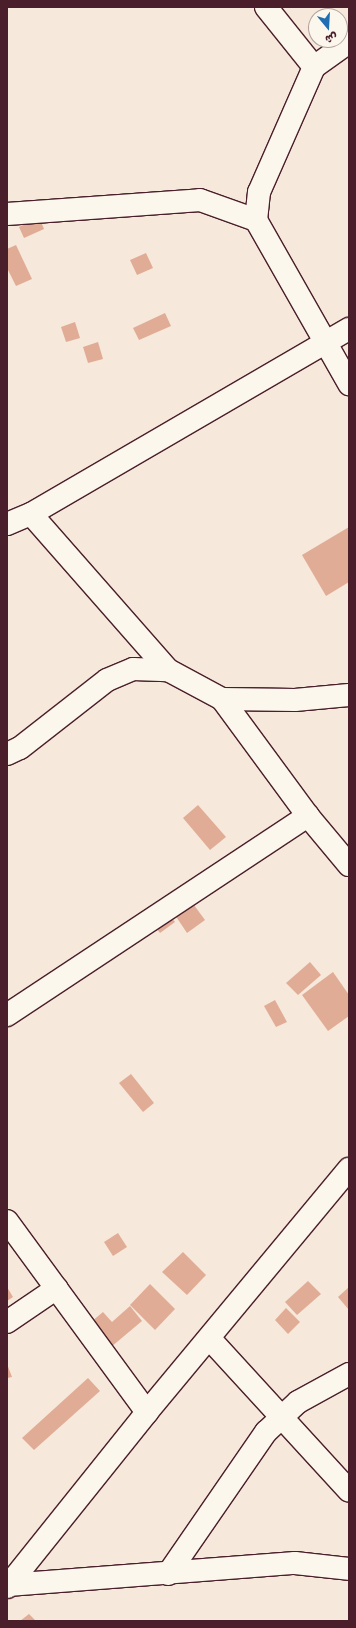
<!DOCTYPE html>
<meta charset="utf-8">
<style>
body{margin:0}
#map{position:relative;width:356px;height:1628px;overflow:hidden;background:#f6e8db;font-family:"Patrick Hand","Playpen Sans Arabic",sans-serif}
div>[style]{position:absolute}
.building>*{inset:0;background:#e1ac95}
.roads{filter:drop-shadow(1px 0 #4a1f2b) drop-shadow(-1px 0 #4a1f2b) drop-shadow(0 1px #4a1f2b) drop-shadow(0 -1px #4a1f2b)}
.minor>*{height:22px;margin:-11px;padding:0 11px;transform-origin:11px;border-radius:11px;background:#fbf7ec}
span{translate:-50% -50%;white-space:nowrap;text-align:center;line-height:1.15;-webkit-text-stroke:3px #fbf7ec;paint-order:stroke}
.frame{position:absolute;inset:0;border:8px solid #4a1f2b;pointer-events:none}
.north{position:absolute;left:308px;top:8px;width:40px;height:40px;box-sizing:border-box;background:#fbf7ec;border:1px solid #b4a19f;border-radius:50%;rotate:162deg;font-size:11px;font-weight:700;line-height:16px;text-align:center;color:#4a1f2b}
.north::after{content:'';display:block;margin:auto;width:14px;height:18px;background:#1f6fb2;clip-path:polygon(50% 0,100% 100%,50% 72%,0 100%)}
</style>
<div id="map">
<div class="building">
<i style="clip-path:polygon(39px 217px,44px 229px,24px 238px,19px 227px)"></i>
<i style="clip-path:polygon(16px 245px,32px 279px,16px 286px,7px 268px,7px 249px)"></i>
<i style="clip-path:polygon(146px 253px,153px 268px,137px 275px,130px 260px)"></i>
<i style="clip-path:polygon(165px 313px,171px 326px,139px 340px,133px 328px)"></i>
<i style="clip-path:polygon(75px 322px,80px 338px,66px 342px,61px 327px)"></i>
<i style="clip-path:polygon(98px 342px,103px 359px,88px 363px,83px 347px)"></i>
<i style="clip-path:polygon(349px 527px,349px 582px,326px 596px,302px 555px)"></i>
<i style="clip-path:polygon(198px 805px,226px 837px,210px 850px,183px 818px)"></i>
<i style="clip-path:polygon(188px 897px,205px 920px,187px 933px,171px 909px)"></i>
<i style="clip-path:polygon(168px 913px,175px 922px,160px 933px,153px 924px)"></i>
<i style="clip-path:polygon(310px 962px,321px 975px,298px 995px,286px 983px)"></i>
<i style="clip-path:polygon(333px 972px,349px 995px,349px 1016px,328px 1031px,302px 995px)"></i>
<i style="clip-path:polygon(275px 1000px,287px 1022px,276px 1027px,264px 1006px)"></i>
<i style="clip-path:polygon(131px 1074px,154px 1103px,143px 1112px,119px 1083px)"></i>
<i style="clip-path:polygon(118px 1233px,127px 1247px,113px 1256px,104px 1242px)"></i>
<i style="clip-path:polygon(183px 1252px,206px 1275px,187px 1295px,162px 1272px)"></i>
<i style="clip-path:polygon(308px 1281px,321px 1294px,297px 1315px,285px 1302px)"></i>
<i style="clip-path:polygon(150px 1284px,175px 1309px,155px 1330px,130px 1305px)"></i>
<i style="clip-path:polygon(7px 1287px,13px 1297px,7px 1301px)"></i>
<i style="clip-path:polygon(349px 1287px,349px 1310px,338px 1297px)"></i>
<i style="clip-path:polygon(130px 1306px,142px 1321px,111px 1347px,91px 1322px,103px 1312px,112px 1322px)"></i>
<i style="clip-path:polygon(286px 1308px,300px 1322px,288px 1334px,275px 1320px)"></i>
<i style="clip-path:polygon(7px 1364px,12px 1377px,7px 1378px)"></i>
<i style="clip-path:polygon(88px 1378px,100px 1391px,34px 1450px,22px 1438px)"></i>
<i style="clip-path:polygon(29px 1614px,36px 1621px,20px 1621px)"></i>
</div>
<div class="roads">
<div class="minor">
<i style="left:266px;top:7px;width:77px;rotate:51.3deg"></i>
<i style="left:349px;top:42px;width:43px;rotate:144.5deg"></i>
<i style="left:314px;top:67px;width:137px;rotate:113.7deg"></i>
<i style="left:259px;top:192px;width:28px;rotate:96deg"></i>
<i style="left:256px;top:220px;width:189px;rotate:60.4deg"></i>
<i style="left:7px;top:214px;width:194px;rotate:-4.1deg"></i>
<i style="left:200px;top:200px;width:59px;rotate:19.7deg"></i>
<i style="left:31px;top:514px;width:208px;rotate:48.7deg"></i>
<i style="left:168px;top:670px;width:61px;rotate:28.2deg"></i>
<i style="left:222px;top:699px;width:145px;rotate:53.7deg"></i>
<i style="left:308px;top:816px;width:64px;rotate:50.1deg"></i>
<i style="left:7px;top:524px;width:26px;rotate:-23deg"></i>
<i style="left:31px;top:514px;width:368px;rotate:-30.2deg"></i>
<i style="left:222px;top:699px;width:73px;rotate:0.8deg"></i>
<i style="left:295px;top:700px;width:54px;rotate:-5.3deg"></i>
<i style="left:7px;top:754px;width:14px;rotate:-25deg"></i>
<i style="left:20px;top:748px;width:110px;rotate:-38deg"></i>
<i style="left:107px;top:680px;width:28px;rotate:-23deg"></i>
<i style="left:133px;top:669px;width:35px;rotate:2deg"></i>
<i style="left:7px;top:1015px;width:361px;rotate:-33.5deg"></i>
<i style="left:7px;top:1221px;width:237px;rotate:53.8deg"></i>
<i style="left:7px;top:1322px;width:60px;rotate:-34.2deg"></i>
<i style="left:209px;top:1338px;width:207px;rotate:47.5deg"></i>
<i style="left:168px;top:1574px;width:173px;rotate:-55.4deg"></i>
<i style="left:266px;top:1432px;width:44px;rotate:-43.2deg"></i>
<i style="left:298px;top:1402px;width:58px;rotate:-28.8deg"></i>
<i style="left:8px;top:1585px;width:288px;rotate:-4.4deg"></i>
<i style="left:295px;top:1563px;width:54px;rotate:6.3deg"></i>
<i style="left:7px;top:1587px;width:224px;rotate:-51.3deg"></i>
<i style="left:147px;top:1412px;width:316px;rotate:-50.3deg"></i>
</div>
</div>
<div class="frame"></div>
<div class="north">ش</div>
</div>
